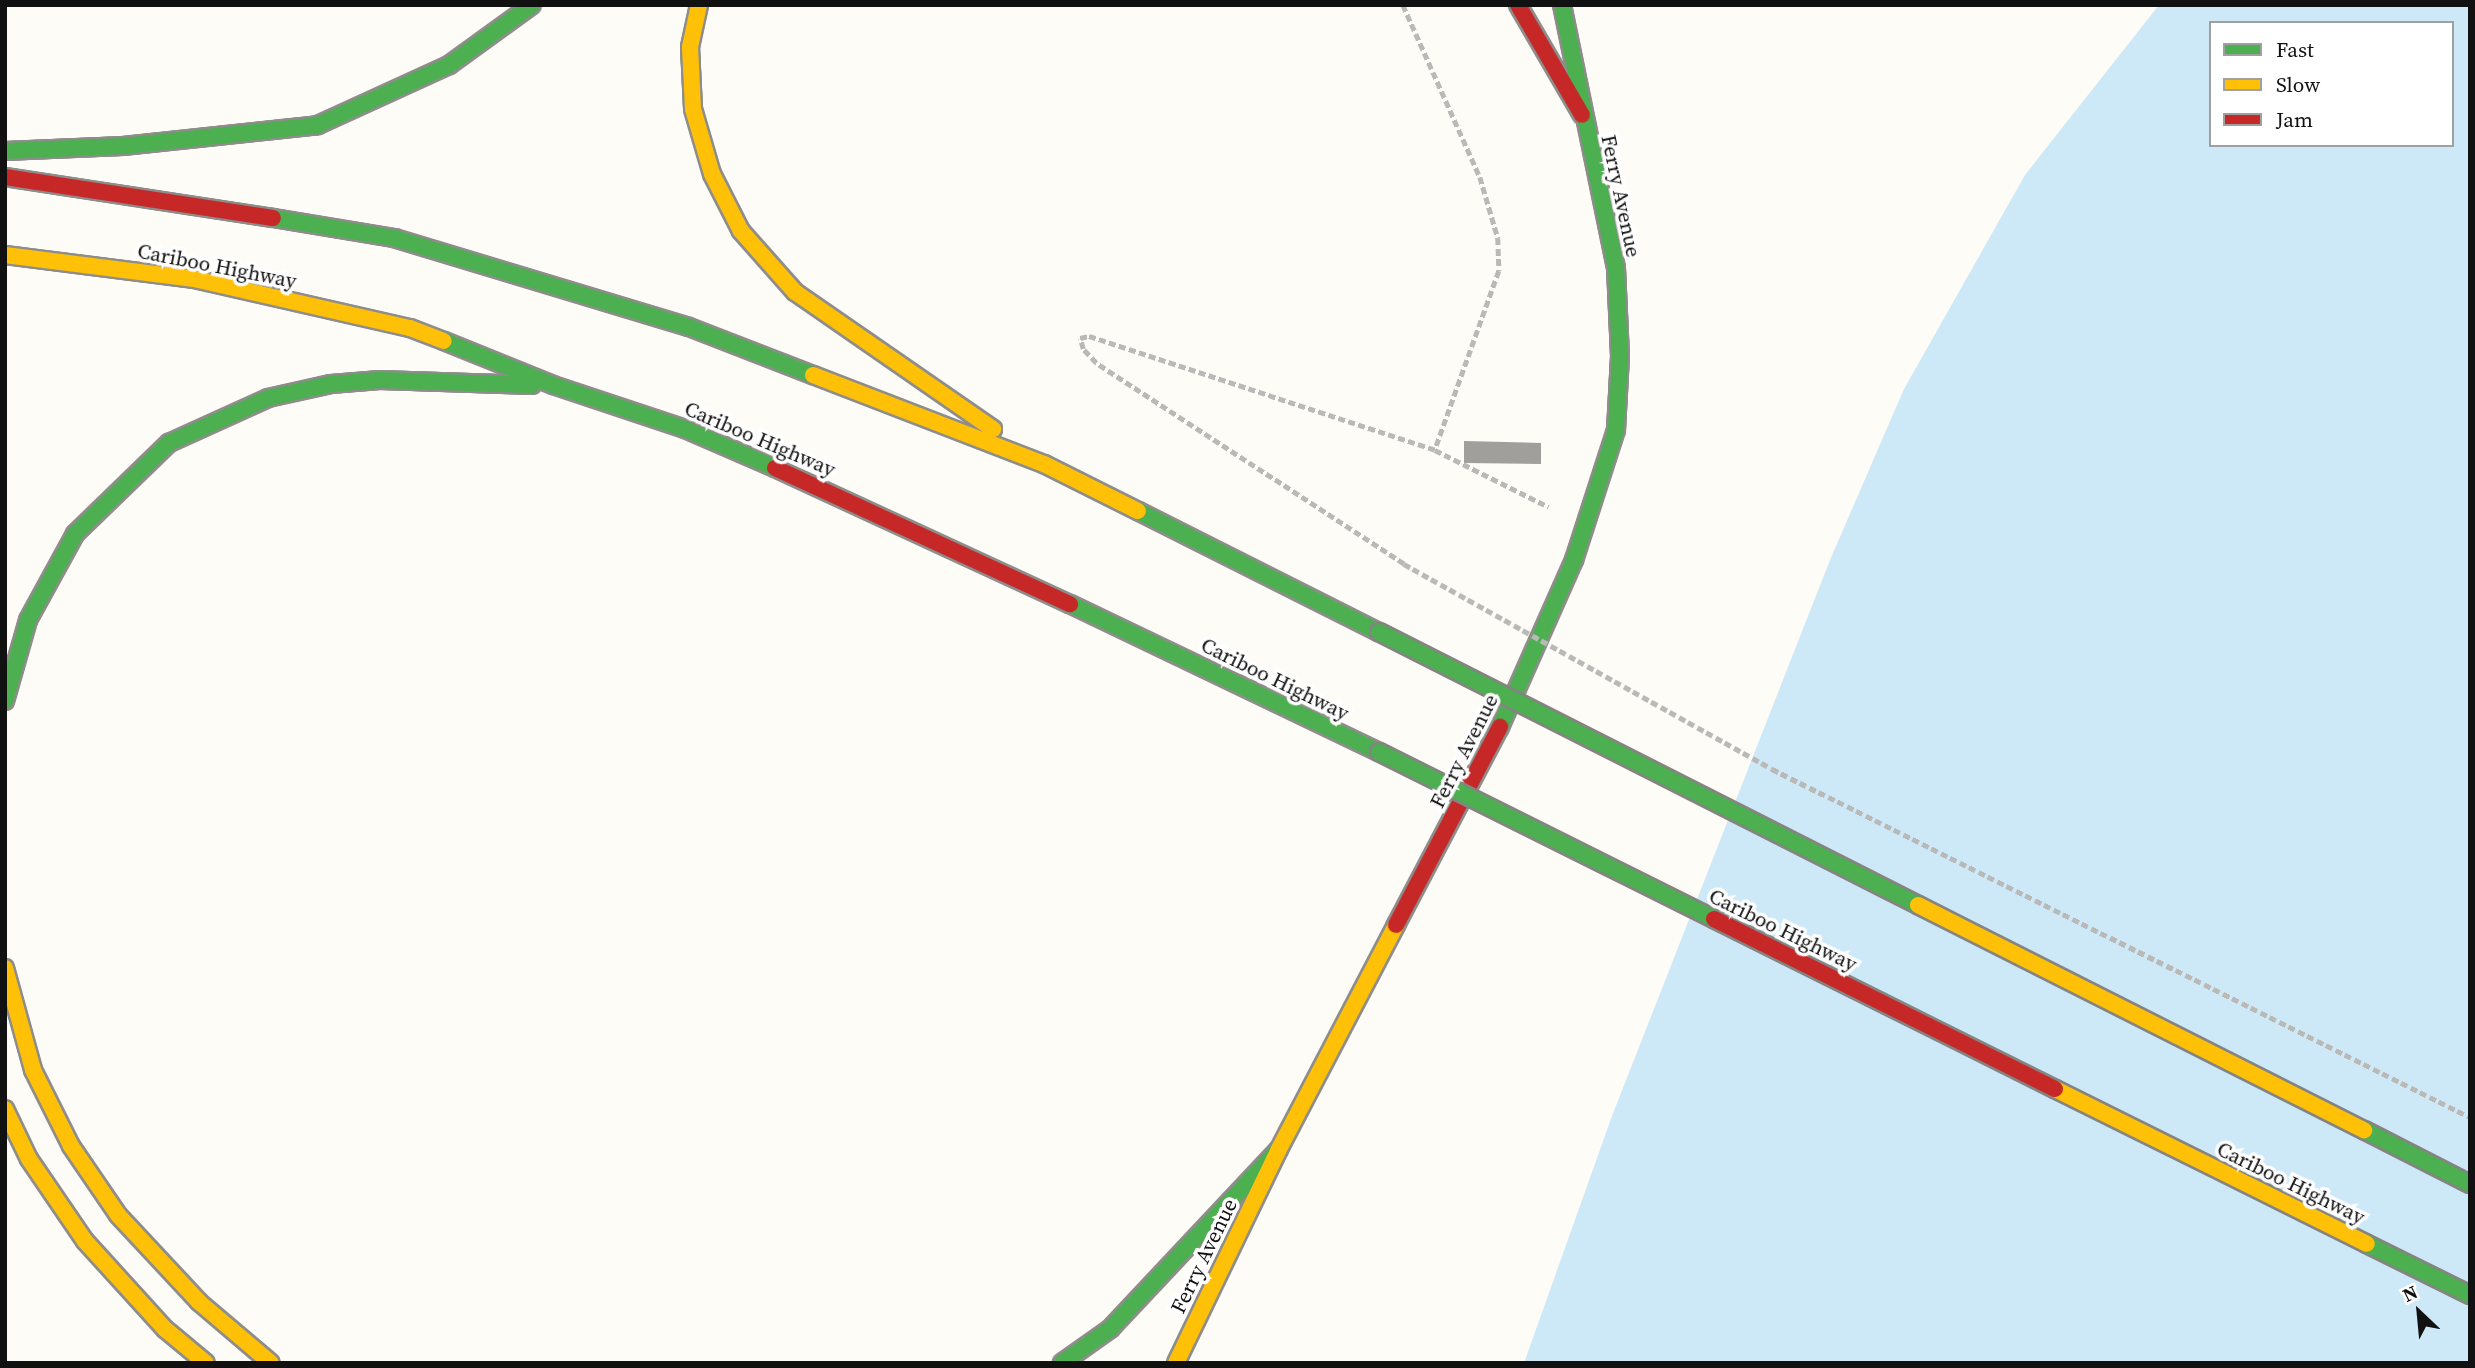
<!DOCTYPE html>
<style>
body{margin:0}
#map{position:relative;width:2475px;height:1368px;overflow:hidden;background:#fdfcf7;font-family:"Source Serif 4",serif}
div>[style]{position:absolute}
.water>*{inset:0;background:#cde8f7}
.building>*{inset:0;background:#a19f9c}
.path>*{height:4.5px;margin-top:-2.25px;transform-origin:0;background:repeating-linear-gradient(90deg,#b9b9b8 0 7px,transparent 0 10.5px)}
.roads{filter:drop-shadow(2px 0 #8e8d8b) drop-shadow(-2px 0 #8e8d8b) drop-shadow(0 2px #8e8d8b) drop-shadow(0 -2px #8e8d8b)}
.fast>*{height:16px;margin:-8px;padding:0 8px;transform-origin:8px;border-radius:8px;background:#4caf50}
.slow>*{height:16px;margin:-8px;padding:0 8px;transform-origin:8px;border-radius:8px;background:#ffc107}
.jam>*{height:16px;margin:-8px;padding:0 8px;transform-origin:8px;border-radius:8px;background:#c62828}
.path-bridge>*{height:4.5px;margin-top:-2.25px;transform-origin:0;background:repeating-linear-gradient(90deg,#b9b9b8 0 7px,transparent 0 10.5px)}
.bridges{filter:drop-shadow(2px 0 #858482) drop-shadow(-2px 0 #858482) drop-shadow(0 2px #858482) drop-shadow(0 -2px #858482)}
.fast-bridge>*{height:16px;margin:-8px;padding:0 8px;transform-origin:8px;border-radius:8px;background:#4caf50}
.slow-bridge>*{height:16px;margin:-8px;padding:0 8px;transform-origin:8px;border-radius:8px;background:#ffc107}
.jam-bridge>*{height:16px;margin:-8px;padding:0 8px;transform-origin:8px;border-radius:8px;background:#c62828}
span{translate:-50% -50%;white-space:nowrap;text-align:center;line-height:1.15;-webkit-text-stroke:7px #fff;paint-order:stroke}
.street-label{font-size:21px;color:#111}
.frame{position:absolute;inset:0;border:7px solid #111;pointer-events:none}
.legend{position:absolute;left:2209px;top:21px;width:245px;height:126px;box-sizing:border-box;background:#fff;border:2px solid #a0a0a0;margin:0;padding:9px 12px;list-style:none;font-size:21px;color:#111}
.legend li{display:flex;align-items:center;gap:14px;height:35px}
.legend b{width:35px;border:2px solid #a0a0a0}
.north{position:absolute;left:2384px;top:1277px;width:70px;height:70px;-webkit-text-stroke:5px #fff;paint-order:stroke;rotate:334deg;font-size:19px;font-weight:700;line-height:28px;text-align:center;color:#111}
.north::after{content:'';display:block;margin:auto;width:24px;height:32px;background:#111;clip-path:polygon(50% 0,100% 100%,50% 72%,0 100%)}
</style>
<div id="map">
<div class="water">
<i style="clip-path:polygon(evenodd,2159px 5px,2470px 5px,2470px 1363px,1524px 1363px,1612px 1116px,1830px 560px,1904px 389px,2025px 175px,2159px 5px,2211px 23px,2452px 23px,2452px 145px,2211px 145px,2211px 23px)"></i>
</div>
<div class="building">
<i style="clip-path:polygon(1464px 441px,1541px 443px,1541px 464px,1464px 463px)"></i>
</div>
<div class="path">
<i style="left:1403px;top:5px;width:188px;rotate:65.9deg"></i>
<i style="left:1480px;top:177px;width:64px;rotate:73.6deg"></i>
<i style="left:1498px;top:238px;width:33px;rotate:88deg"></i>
<i style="left:1499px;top:271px;width:190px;rotate:109.7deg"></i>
<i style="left:1404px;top:564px;width:368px;rotate:-146.9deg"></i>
<i style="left:1096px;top:363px;width:19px;rotate:-133deg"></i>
<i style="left:1083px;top:349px;width:11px;rotate:-105deg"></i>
<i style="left:1080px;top:338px;width:9px;rotate:-13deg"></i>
<i style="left:1089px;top:336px;width:364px;rotate:18.2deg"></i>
<i style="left:1435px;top:450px;width:127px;rotate:26.6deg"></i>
</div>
<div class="roads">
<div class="fast">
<i style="left:5px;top:151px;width:118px;rotate:-2.4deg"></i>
<i style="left:123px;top:146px;width:196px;rotate:-6.1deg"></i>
<i style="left:318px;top:125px;width:144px;rotate:-24.6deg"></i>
<i style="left:449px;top:65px;width:102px;rotate:-35.9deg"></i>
<i style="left:273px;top:218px;width:123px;rotate:9.4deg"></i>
<i style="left:394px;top:238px;width:308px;rotate:16.8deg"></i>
<i style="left:689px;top:327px;width:133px;rotate:21.2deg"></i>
<i style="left:444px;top:341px;width:118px;rotate:22deg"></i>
<i style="left:553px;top:385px;width:139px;rotate:18.4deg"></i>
<i style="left:685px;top:429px;width:98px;rotate:23.4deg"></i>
<i style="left:1138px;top:511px;width:270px;rotate:26.7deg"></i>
<i style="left:1070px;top:604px;width:343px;rotate:25.6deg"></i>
<i style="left:5px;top:701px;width:84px;rotate:-74.1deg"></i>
<i style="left:28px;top:620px;width:98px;rotate:-61.3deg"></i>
<i style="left:75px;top:534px;width:131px;rotate:-44.1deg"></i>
<i style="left:169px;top:443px;width:109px;rotate:-24.4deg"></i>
<i style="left:268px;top:398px;width:65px;rotate:-12.5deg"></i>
<i style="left:331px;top:384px;width:49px;rotate:-4.7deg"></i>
<i style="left:380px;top:380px;width:152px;rotate:1.9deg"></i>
<i style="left:1500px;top:727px;width:183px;rotate:-66.1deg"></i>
<i style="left:1574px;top:560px;width:137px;rotate:-72.1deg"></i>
<i style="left:1616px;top:430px;width:74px;rotate:-86.9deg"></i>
<i style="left:1620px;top:356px;width:88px;rotate:-92.6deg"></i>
<i style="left:1616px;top:268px;width:268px;rotate:-101.6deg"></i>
<i style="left:1062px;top:1363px;width:59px;rotate:-35.3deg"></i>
<i style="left:1110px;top:1329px;width:247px;rotate:-46.8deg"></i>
</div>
<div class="slow">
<i style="left:699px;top:5px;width:43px;rotate:102.1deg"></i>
<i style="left:690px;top:47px;width:62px;rotate:87.2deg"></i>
<i style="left:693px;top:109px;width:68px;rotate:73.7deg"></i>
<i style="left:712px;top:174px;width:64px;rotate:63deg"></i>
<i style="left:741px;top:231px;width:81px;rotate:48.5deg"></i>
<i style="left:795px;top:292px;width:241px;rotate:34.7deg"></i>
<i style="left:5px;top:255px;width:191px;rotate:7.2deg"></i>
<i style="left:194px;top:279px;width:221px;rotate:12.8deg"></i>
<i style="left:410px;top:328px;width:36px;rotate:21deg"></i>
<i style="left:813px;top:375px;width:248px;rotate:21.1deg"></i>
<i style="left:1044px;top:464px;width:105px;rotate:26.6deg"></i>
<i style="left:5px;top:968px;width:106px;rotate:74.6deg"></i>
<i style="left:33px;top:1070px;width:85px;rotate:63.4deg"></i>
<i style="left:71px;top:1146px;width:83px;rotate:55.7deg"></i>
<i style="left:118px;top:1215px;width:119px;rotate:47deg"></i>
<i style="left:199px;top:1302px;width:94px;rotate:40.3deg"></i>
<i style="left:5px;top:1109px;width:55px;rotate:64.4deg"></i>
<i style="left:29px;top:1159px;width:99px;rotate:55.7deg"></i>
<i style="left:85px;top:1241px;width:119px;rotate:47.7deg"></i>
<i style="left:165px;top:1329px;width:53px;rotate:39.7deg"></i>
<i style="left:1176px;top:1363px;width:237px;rotate:-64.3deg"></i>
<i style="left:1279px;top:1149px;width:253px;rotate:-62.4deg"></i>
</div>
<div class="jam">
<i style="left:1518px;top:5px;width:127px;rotate:59.8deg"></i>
<i style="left:5px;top:177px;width:271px;rotate:8.7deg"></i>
<i style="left:775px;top:468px;width:325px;rotate:24.8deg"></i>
<i style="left:1396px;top:925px;width:224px;rotate:-62.3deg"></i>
</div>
</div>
<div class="path-bridge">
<i style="left:1404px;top:564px;width:421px;rotate:29.1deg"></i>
<i style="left:1772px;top:769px;width:780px;rotate:26.5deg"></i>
</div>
<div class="bridges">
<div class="fast-bridge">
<i style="left:1379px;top:632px;width:604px;rotate:26.86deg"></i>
<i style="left:1379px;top:752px;width:374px;rotate:26.5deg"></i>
<i style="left:2364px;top:1130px;width:119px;rotate:27deg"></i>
<i style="left:2367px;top:1244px;width:115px;rotate:26.3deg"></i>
</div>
<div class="slow-bridge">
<i style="left:1918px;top:905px;width:500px;rotate:26.8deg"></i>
<i style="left:2055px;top:1089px;width:348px;rotate:26.4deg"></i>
</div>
<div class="jam-bridge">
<i style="left:1714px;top:919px;width:381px;rotate:26.5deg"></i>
</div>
</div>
<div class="street-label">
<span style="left:1621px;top:196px;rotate:78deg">Ferry Avenue</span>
<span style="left:217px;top:266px;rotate:11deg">Cariboo Highway</span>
<span style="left:760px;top:439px;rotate:23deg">Cariboo Highway</span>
<span style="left:1275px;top:679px;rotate:26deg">Cariboo Highway</span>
<span style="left:1464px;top:751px;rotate:-63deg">Ferry Avenue</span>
<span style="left:1783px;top:930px;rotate:26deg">Cariboo Highway</span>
<span style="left:2291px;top:1183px;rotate:26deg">Cariboo Highway</span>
<span style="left:1204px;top:1256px;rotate:-64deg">Ferry Avenue</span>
</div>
<div class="frame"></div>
<ul class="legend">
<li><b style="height:9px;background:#4caf50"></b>Fast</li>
<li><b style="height:9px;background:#ffc107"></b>Slow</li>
<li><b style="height:9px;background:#c62828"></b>Jam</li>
</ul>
<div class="north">N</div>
</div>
